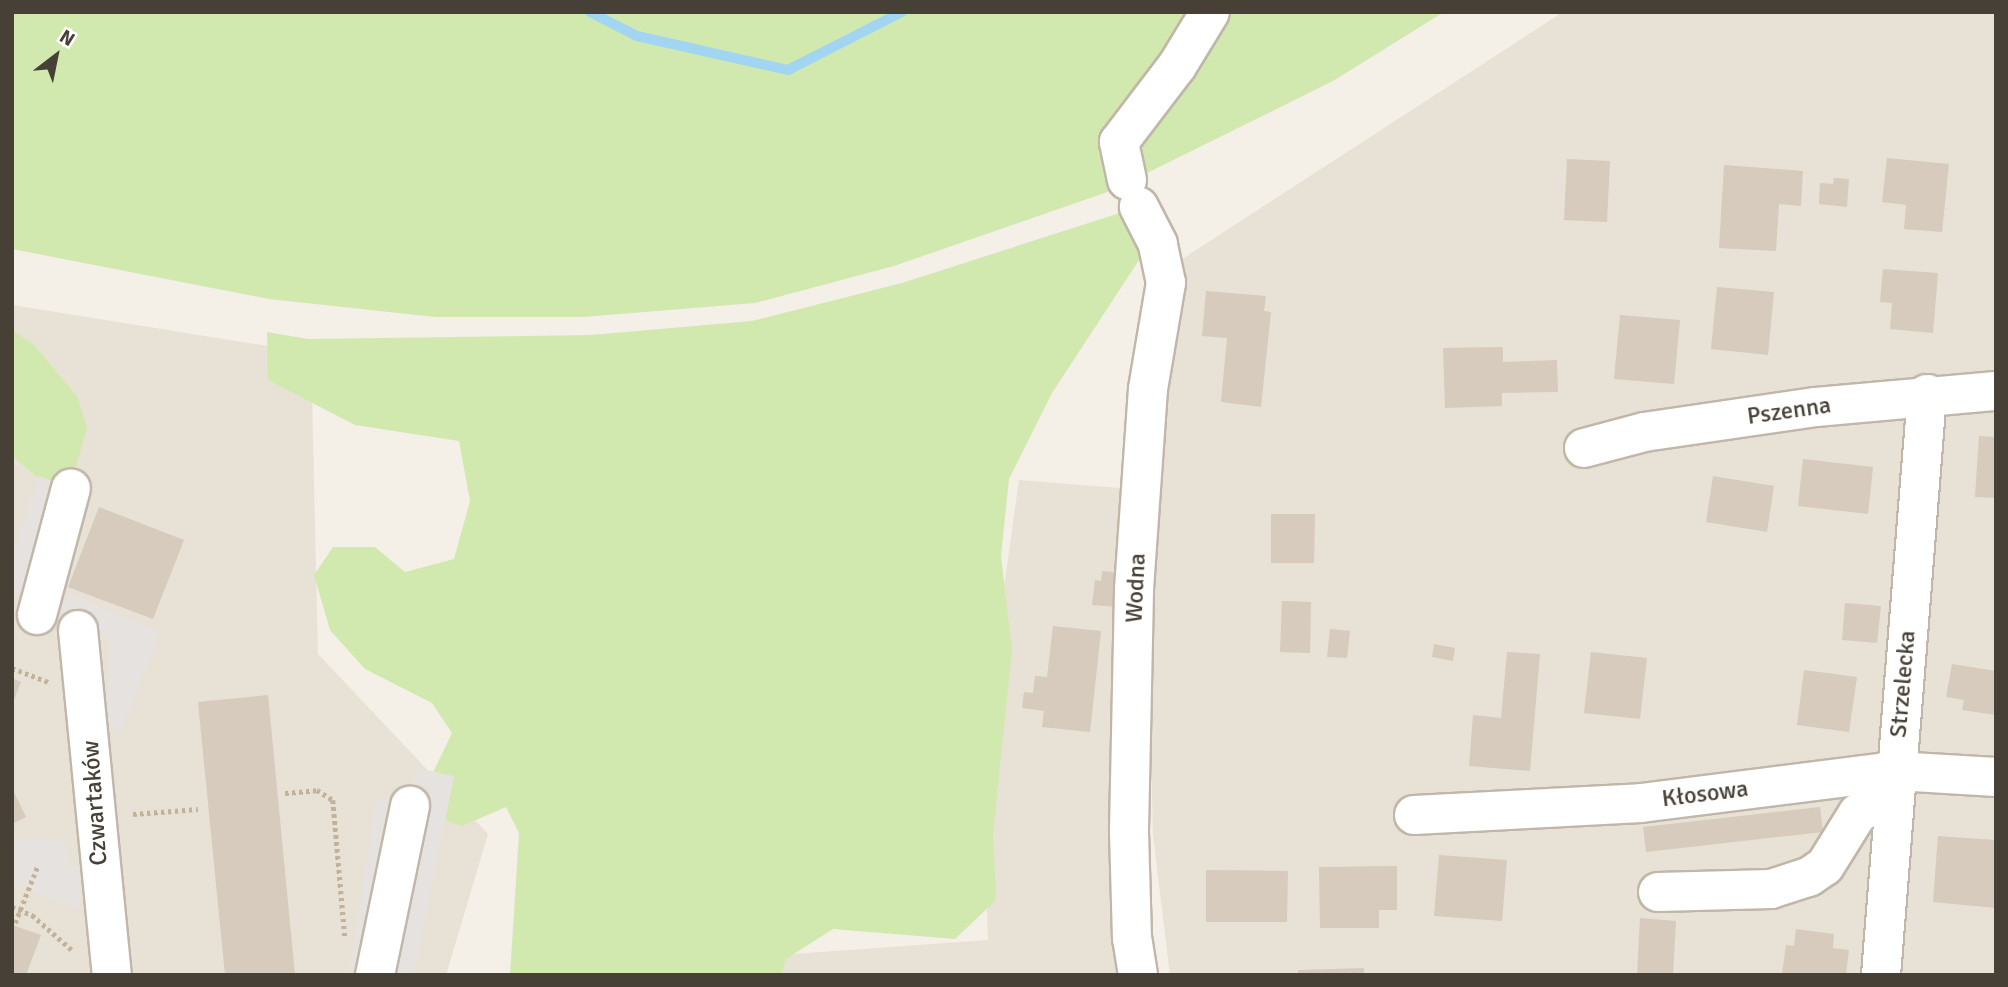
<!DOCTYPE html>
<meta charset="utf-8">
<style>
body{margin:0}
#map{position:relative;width:2008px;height:987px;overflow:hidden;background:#f4efe7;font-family:Signika,sans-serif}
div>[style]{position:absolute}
.residential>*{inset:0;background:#e8e1d5}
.green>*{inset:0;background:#d1e9af}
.parking>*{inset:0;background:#e5e2df}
.stream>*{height:10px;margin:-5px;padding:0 5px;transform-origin:5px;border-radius:5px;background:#a2d5f2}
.building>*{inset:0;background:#d6cbbc}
.path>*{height:4.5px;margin-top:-2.25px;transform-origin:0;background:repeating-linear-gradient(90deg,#c2b29a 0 3.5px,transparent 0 7px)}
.roads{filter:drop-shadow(2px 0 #c0b7a9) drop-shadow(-2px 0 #c0b7a9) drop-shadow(0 2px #c0b7a9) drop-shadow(0 -2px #c0b7a9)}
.minor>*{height:38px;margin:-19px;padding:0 19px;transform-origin:19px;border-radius:19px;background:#fff}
span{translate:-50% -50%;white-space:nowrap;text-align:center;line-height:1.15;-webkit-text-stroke:5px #fff;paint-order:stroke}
.street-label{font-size:24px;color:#474036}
.frame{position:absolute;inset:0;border:14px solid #474036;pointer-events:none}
.north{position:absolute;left:21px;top:21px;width:70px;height:70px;-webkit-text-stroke:5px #fff;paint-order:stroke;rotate:32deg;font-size:19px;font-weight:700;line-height:28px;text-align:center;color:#474036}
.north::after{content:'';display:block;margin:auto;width:24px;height:32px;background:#474036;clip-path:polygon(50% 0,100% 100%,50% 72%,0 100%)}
</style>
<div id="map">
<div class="residential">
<i style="clip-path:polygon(1563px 12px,1996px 12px,1996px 377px,1907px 382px,1869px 975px,1170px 975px,1153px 835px,1147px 597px,1176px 263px)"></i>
<i style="clip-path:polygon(12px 305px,311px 353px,318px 654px,488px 834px,446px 975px,12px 975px)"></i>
<i style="clip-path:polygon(1996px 406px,1996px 975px,1899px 975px,1938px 425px,1950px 411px)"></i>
<i style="clip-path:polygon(1019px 480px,1132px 489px,1120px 975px,763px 975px,765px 956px,988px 940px,981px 753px)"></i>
</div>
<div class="green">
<i style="clip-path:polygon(12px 12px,1198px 12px,1116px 189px,894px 266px,755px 303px,583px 317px,435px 317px,269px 299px,12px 249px)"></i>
<i style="clip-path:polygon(1223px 12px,1444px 12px,1333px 81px,1145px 174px,1134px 153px)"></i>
<i style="clip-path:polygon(1126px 211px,1145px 251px,1052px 393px,1009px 479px,1001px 556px,1012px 650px,993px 834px,996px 900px,955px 939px,833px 929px,786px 959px,781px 975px,510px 975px,519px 833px,506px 807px,462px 826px,435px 816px,425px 789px,452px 733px,432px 703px,365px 669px,330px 630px,314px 575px,333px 547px,375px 547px,405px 572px,454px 559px,470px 501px,459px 441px,355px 425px,268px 380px,267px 332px,308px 339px,591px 335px,752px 321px,902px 283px)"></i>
<i style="clip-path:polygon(12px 330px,33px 344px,77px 396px,87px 428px,76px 466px,47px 485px,12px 456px)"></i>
</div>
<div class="parking">
<i style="clip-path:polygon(39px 476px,63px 485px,25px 599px,12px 594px,12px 555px)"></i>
<i style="clip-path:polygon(69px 593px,160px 632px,121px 731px,107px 728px,109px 637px,61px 613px)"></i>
<i style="clip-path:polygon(416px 768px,454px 776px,414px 975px,349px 975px,377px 797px,410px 801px)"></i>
<i style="clip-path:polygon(12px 838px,65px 842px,69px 867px,79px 867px,80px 910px,12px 883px)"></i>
</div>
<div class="stream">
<i style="left:590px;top:12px;width:53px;rotate:27.1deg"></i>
<i style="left:637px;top:36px;width:155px;rotate:12.7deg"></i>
<i style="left:788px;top:70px;width:128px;rotate:-27deg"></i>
</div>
<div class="building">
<i style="clip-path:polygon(1887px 158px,1949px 164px,1942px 232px,1904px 229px,1906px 205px,1882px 202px)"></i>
<i style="clip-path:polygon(1567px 159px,1610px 161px,1607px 222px,1564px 220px)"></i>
<i style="clip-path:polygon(1724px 165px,1803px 171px,1801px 206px,1779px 204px,1776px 251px,1719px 248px)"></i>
<i style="clip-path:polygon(1834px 178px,1849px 179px,1847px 207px,1819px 204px,1820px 183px,1833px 184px)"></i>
<i style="clip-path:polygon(1883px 269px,1938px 273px,1933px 333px,1890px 329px,1892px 303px,1880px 302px)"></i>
<i style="clip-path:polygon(1717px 287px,1774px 292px,1768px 355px,1711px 349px)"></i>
<i style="clip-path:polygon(1206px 291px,1266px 296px,1264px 311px,1271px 312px,1261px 407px,1221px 402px,1227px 338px,1202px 336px)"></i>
<i style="clip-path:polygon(1620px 315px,1680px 320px,1674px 384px,1614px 379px)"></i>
<i style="clip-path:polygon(1503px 347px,1503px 362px,1557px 360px,1558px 392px,1502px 393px,1502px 406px,1445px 408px,1443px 348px)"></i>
<i style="clip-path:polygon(1979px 436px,1996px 437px,1996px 498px,1975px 497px)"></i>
<i style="clip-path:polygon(1803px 459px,1873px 467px,1868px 514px,1798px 506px)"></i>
<i style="clip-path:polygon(1713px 476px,1774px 486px,1767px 532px,1706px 522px)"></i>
<i style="clip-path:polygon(99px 507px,184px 540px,153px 619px,68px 587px)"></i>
<i style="clip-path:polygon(1271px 514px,1315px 514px,1314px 563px,1271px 563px)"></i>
<i style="clip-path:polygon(1102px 571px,1122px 573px,1119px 607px,1092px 605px,1095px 580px,1101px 581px)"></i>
<i style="clip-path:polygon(1282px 601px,1311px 602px,1310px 653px,1280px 652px)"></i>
<i style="clip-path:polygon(1845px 603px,1881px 606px,1877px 643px,1842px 640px)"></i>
<i style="clip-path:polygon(1053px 626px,1101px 631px,1090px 732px,1042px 727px,1044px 711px,1022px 708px,1024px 692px,1033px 693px,1035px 676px,1047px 677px)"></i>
<i style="clip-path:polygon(1330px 629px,1350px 631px,1347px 658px,1327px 657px)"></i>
<i style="clip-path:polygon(1434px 644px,1455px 648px,1453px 661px,1432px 657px)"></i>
<i style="clip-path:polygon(1507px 652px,1540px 654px,1530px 771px,1469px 766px,1473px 715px,1501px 718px)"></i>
<i style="clip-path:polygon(1591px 652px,1647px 658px,1640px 719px,1584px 713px)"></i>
<i style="clip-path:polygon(1952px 664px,1996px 671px,1996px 715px,1962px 710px,1964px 700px,1946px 697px)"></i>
<i style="clip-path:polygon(1804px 670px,1857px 677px,1849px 732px,1797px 725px)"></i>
<i style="clip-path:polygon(12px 678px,21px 682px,12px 705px)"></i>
<i style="clip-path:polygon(268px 695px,295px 975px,225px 975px,198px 702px)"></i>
<i style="clip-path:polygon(12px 788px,26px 817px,12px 824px)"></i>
<i style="clip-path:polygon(1820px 807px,1823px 832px,1646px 852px,1643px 827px)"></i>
<i style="clip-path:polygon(1938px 836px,1996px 840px,1996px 908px,1933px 902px)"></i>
<i style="clip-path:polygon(1439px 855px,1507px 860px,1502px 921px,1434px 916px)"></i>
<i style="clip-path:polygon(1397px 866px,1397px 910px,1379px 910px,1379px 928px,1320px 928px,1319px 867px)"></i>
<i style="clip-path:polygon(1206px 870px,1288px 871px,1287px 922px,1206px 922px)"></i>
<i style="clip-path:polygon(1640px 918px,1676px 921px,1673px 975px,1637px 975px)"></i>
<i style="clip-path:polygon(12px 925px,41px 935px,26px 975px,12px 975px)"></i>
<i style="clip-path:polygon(1796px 929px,1834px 934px,1833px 948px,1849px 950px,1846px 975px,1782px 975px,1786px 945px,1794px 946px)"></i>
<i style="clip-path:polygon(1364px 968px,1364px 975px,1298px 975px,1298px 970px)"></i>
</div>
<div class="path">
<i style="left:12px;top:668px;width:39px;rotate:21deg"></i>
<i style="left:285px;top:793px;width:32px;rotate:-5deg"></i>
<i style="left:317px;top:790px;width:19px;rotate:32deg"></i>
<i style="left:333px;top:800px;width:137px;rotate:85deg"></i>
<i style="left:133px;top:814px;width:65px;rotate:-4.4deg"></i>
<i style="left:12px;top:907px;width:22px;rotate:22deg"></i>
<i style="left:32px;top:915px;width:55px;rotate:41.3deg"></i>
<i style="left:15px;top:923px;width:62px;rotate:-68.4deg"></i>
</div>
<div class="roads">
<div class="minor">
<i style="left:1127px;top:180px;width:39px;rotate:-102deg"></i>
<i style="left:1119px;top:142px;width:96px;rotate:-52.7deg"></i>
<i style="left:1177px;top:66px;width:63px;rotate:-58.6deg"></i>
<i style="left:1584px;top:448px;width:62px;rotate:-14.9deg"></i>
<i style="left:1644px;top:432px;width:174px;rotate:-8.3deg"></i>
<i style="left:1816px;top:407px;width:181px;rotate:-5.1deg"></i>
<i style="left:37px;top:615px;width:131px;rotate:-75deg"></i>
<i style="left:78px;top:630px;width:347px;rotate:84.4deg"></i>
<i style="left:1414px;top:815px;width:227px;rotate:-3deg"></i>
<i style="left:1641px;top:803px;width:257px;rotate:-7.2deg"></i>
<i style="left:1896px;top:771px;width:100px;rotate:3.4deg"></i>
<i style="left:1658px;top:892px;width:113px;rotate:-1.5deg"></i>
<i style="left:1771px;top:889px;width:40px;rotate:-18deg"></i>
<i style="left:1809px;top:877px;width:19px;rotate:-35deg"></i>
<i style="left:1825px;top:866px;width:62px;rotate:-58.1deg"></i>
<i style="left:1858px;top:813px;width:40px;rotate:-26.6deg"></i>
<i style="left:375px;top:975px;width:173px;rotate:-78.3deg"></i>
<i style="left:1138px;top:975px;width:36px;rotate:-99deg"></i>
<i style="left:1132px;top:939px;width:109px;rotate:-91.6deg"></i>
<i style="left:1129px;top:830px;width:241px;rotate:-88.8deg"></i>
<i style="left:1134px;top:589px;width:200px;rotate:-86deg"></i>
<i style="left:1148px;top:389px;width:108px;rotate:-80.4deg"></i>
<i style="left:1166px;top:283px;width:40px;rotate:-102deg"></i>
<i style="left:1158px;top:244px;width:42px;rotate:-117.2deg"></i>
<i style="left:1881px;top:975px;width:583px;rotate:-85.47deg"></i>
</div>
</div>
<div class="street-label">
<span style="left:1789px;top:411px;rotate:-8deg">Pszenna</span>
<span style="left:1136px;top:588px;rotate:-87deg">Wodna</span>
<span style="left:1903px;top:684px;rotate:-85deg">Strzelecka</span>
<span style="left:1705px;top:794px;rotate:-7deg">Kłosowa</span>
<span style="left:95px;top:803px;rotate:-94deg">Czwartaków</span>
</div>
<div class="frame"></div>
<div class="north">N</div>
</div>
